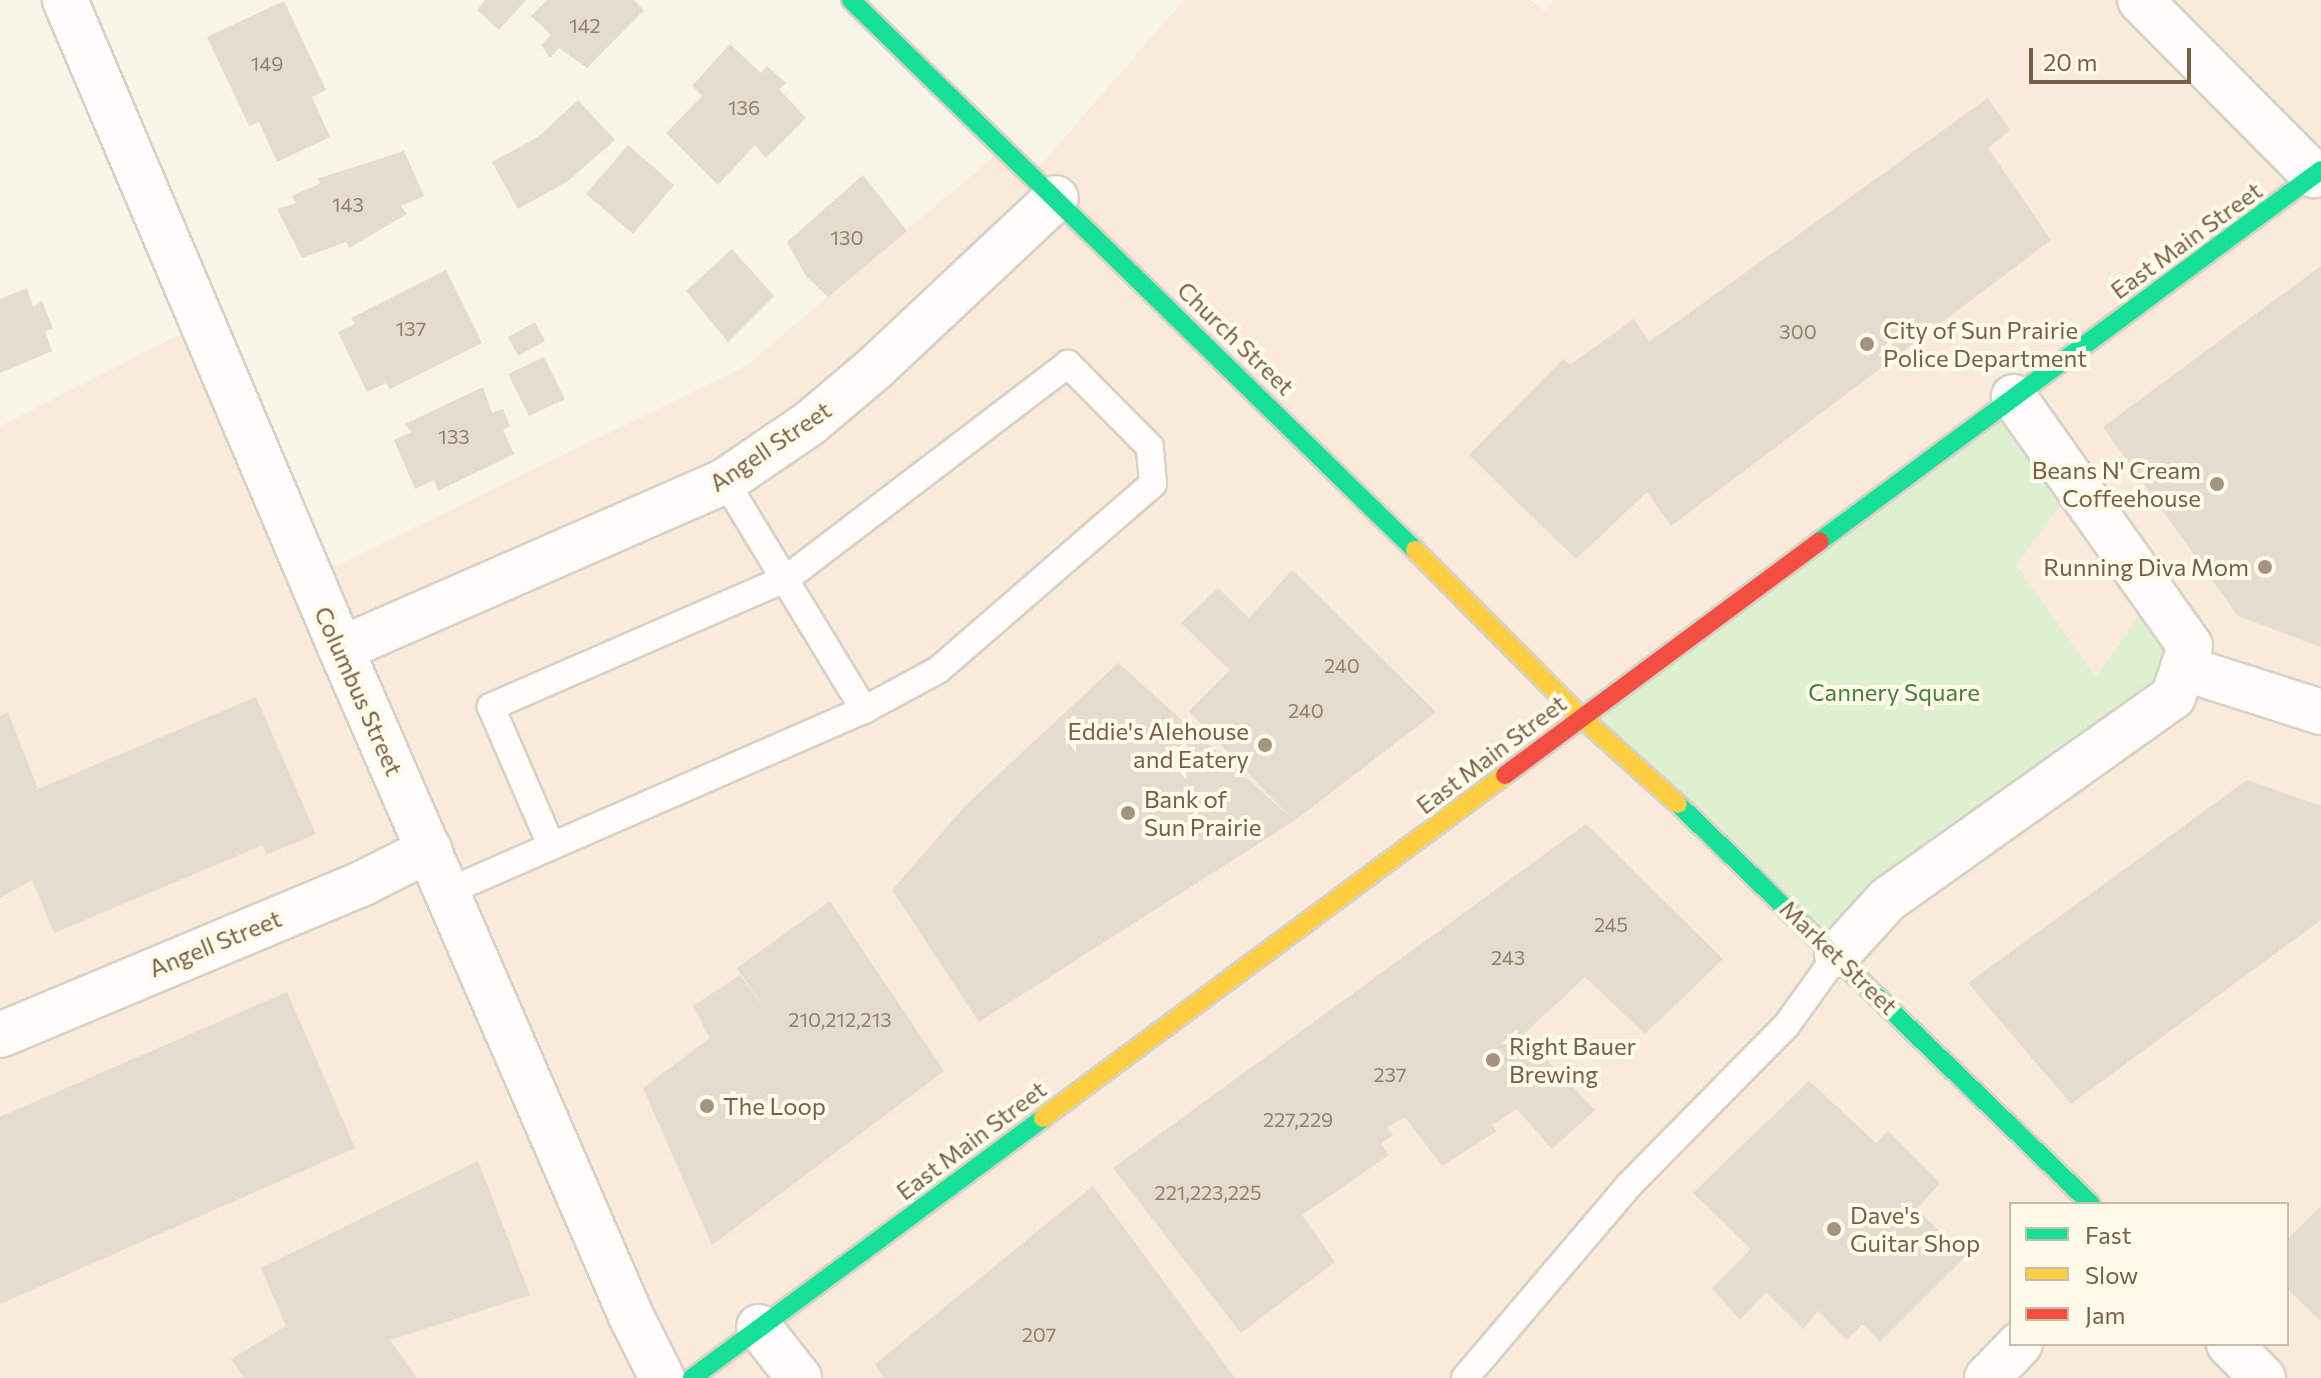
<!DOCTYPE html>
<style>
body{margin:0}
#map{position:relative;width:2321px;height:1378px;overflow:hidden;background:#f8f4e7;font-family:Commissioner,sans-serif}
div>[style]{position:absolute}
.commercial>*{inset:0;background:#f9eada}
.green>*{inset:0;background:#dff0d1}
.building>*{inset:0;background:#e4dccf}
.roads{filter:drop-shadow(2px 0 #d7d1c6) drop-shadow(-2px 0 #d7d1c6) drop-shadow(0 2px #d7d1c6) drop-shadow(0 -2px #d7d1c6)}
.lane>*{height:26px;margin:-13px;padding:0 13px;transform-origin:13px;border-radius:13px;background:#fefdfb}
.street>*{height:44px;margin:-22px;padding:0 22px;transform-origin:22px;border-radius:22px;background:#fefdfb}
.fast>*{height:18px;margin:-9px;padding:0 9px;transform-origin:9px;border-radius:9px;background:#16e098}
.slow>*{height:18px;margin:-9px;padding:0 9px;transform-origin:9px;border-radius:9px;background:#ffcf43}
.jam>*{height:18px;margin:-9px;padding:0 9px;transform-origin:9px;border-radius:9px;background:#f24e42}
.dots>*{width:22px;height:22px;translate:-50% -50%;box-sizing:border-box;border:4px solid #fffae9;border-radius:50%}
span{translate:-50% -50%;white-space:nowrap;text-align:center;line-height:1.15;-webkit-text-stroke:8px #fffae9;paint-order:stroke}
.number-label{font-size:20px;color:#94806a}
.number-label span{-webkit-text-stroke-width:0}
.street-label{font-size:24px;color:#775f46}
.poi-label{font-size:24px;color:#775f46}
.left{translate:0 -50%;text-align:left}
.right{translate:-100% -50%;text-align:right}
.park-label{font-size:24px;color:#477e3d}
.legend{position:absolute;left:2009px;top:1202px;width:280px;height:144px;box-sizing:border-box;background:#fffae9;border:2px solid #c9bca8;margin:0;padding:10px 14px;list-style:none;font-size:24px;color:#775f46}
.legend li{display:flex;align-items:center;gap:16px;height:40px}
.legend b{width:40px;border:2px solid #c9bca8}
.scale{position:absolute;left:2029px;top:48px;width:162px;height:36px;box-sizing:border-box;border:4px solid #775f46;border-top:0;padding-left:10px;font-size:24px;line-height:28px;white-space:nowrap;color:#775f46;-webkit-text-stroke:6px #fffae9;paint-order:stroke}
</style>
<div id="map">
<div class="commercial">
<i style="clip-path:polygon(evenodd,1184px 0,1531px 0,1544px 11px,1554px 0,2321px 0,2321px 1378px,0 1378px,0 426px,203px 323px,311px 578px,746px 366px,1004px 148px,1033px 174px,1184px 0,2011px 1204px,2287px 1204px,2287px 1344px,2011px 1344px,2011px 1204px)"></i>
</div>
<div class="green">
<i style="clip-path:polygon(2014px 397px,2076px 484px,2016px 565px,2096px 678px,2154px 594px,2190px 646px,2173px 697px,1837px 955px,1581px 717px)"></i>
</div>
<div class="building">
<i style="clip-path:polygon(485px 0,526px 0,499px 30px,477px 10px)"></i>
<i style="clip-path:polygon(547px 0,634px 0,644px 10px,587px 68px,559px 48px,550px 58px,541px 45px,551px 35px,531px 16px)"></i>
<i style="clip-path:polygon(284px 1px,326px 90px,312px 97px,330px 137px,277px 162px,259px 122px,249px 126px,207px 37px)"></i>
<i style="clip-path:polygon(730px 44px,761px 73px,767px 66px,786px 83px,779px 89px,806px 118px,766px 158px,755px 145px,718px 185px,666px 133px,702px 96px,692px 86px)"></i>
<i style="clip-path:polygon(1988px 98px,2010px 130px,1988px 148px,2051px 240px,1671px 526px,1647px 492px,1576px 559px,1469px 455px,1563px 359px,1570px 365px,1634px 319px,1649px 342px)"></i>
<i style="clip-path:polygon(578px 100px,615px 140px,568px 181px,518px 209px,492px 162px,538px 137px)"></i>
<i style="clip-path:polygon(628px 145px,674px 185px,633px 234px,586px 194px)"></i>
<i style="clip-path:polygon(404px 151px,424px 196px,401px 206px,407px 214px,349px 248px,346px 242px,302px 258px,277px 209px,296px 203px,292px 196px,321px 183px,317px 179px)"></i>
<i style="clip-path:polygon(863px 175px,907px 231px,828px 297px,806px 276px,787px 242px)"></i>
<i style="clip-path:polygon(732px 249px,774px 296px,728px 342px,686px 291px)"></i>
<i style="clip-path:polygon(2321px 266px,2321px 647px,2238px 616px,2103px 427px)"></i>
<i style="clip-path:polygon(446px 270px,482px 343px,390px 389px,386px 383px,367px 392px,338px 332px,355px 324px,351px 318px)"></i>
<i style="clip-path:polygon(27px 288px,33px 307px,42px 301px,53px 329px,45px 331px,52px 351px,0 373px,0 299px)"></i>
<i style="clip-path:polygon(535px 322px,545px 341px,518px 356px,508px 337px)"></i>
<i style="clip-path:polygon(544px 357px,565px 399px,529px 416px,508px 374px)"></i>
<i style="clip-path:polygon(483px 387px,492px 413px,503px 409px,510px 426px,503px 430px,514px 454px,438px 491px,434px 480px,415px 489px,394px 440px,411px 432px,405px 424px)"></i>
<i style="clip-path:polygon(1292px 570px,1436px 712px,1294px 821px,979px 1022px,892px 890px,966px 805px,1118px 663px,1289px 816px,1189px 711px,1230px 670px,1181px 623px,1218px 588px,1249px 618px)"></i>
<i style="clip-path:polygon(256px 697px,316px 834px,266px 855px,263px 845px,54px 933px,32px 880px,0 898px,0 716px,8px 712px,38px 789px)"></i>
<i style="clip-path:polygon(2247px 780px,2321px 806px,2321px 920px,2071px 1104px,1968px 983px)"></i>
<i style="clip-path:polygon(1586px 824px,1723px 959px,1645px 1034px,1585px 977px,1523px 1035px,1595px 1110px,1552px 1149px,1517px 1109px,1492px 1125px,1497px 1131px,1442px 1166px,1405px 1117px,1387px 1127px,1393px 1135px,1381px 1144px,1389px 1155px,1302px 1215px,1335px 1262px,1241px 1333px,1113px 1168px)"></i>
<i style="clip-path:polygon(830px 901px,944px 1071px,712px 1245px,643px 1088px,710px 1038px,693px 1006px,740px 975px,766px 1010px,737px 968px)"></i>
<i style="clip-path:polygon(287px 992px,355px 1148px,0 1304px,0 1117px)"></i>
<i style="clip-path:polygon(1809px 1081px,1876px 1143px,1888px 1131px,1940px 1183px,1917px 1209px,1965px 1257px,1880px 1342px,1863px 1324px,1846px 1340px,1818px 1311px,1803px 1329px,1766px 1292px,1740px 1320px,1712px 1288px,1751px 1249px,1693px 1193px)"></i>
<i style="clip-path:polygon(478px 1161px,530px 1295px,390px 1340px,417px 1378px,244px 1378px,231px 1359px,286px 1326px,261px 1268px)"></i>
<i style="clip-path:polygon(1093px 1186px,1235px 1378px,884px 1378px,875px 1364px)"></i>
<i style="clip-path:polygon(2321px 1206px,2321px 1321px,2287px 1288px,2287px 1240px)"></i>
</div>
<div class="roads">
<div class="lane">
<i style="left:725px;top:481px;width:268px;rotate:58.7deg"></i>
<i style="left:447px;top:892px;width:455px;rotate:-23.6deg"></i>
<i style="left:864px;top:710px;width:84px;rotate:-28.4deg"></i>
<i style="left:938px;top:670px;width:284px;rotate:-40.9deg"></i>
<i style="left:1153px;top:484px;width:37px;rotate:-95deg"></i>
<i style="left:1150px;top:447px;width:117px;rotate:-134.7deg"></i>
<i style="left:1068px;top:364px;width:353px;rotate:142.7deg"></i>
<i style="left:787px;top:578px;width:323px;rotate:156.5deg"></i>
<i style="left:491px;top:707px;width:150px;rotate:66.5deg"></i>
<i style="left:1465px;top:1378px;width:253px;rotate:-49.6deg"></i>
<i style="left:1629px;top:1185px;width:223px;rotate:-45.4deg"></i>
<i style="left:1786px;top:1026px;width:87px;rotate:-54.3deg"></i>
</div>
<div class="street">
<i style="left:65px;top:0;width:705px;rotate:66.96deg"></i>
<i style="left:341px;top:649px;width:727px;rotate:66.5deg"></i>
<i style="left:631px;top:1316px;width:69px;rotate:63.4deg"></i>
<i style="left:2140px;top:0;width:247px;rotate:45.2deg"></i>
<i style="left:341px;top:649px;width:419px;rotate:-23.6deg"></i>
<i style="left:725px;top:481px;width:103px;rotate:-34.3deg"></i>
<i style="left:810px;top:423px;width:85px;rotate:-40.2deg"></i>
<i style="left:875px;top:368px;width:248px;rotate:-43.2deg"></i>
<i style="left:2183px;top:668px;width:145px;rotate:17.7deg"></i>
<i style="left:1837px;top:955px;width:74px;rotate:-47.7deg"></i>
<i style="left:1887px;top:900px;width:351px;rotate:-35.4deg"></i>
<i style="left:2173px;top:697px;width:31px;rotate:-71deg"></i>
<i style="left:2183px;top:668px;width:23px;rotate:-72deg"></i>
<i style="left:2190px;top:646px;width:305px;rotate:-125.3deg"></i>
<i style="left:0;top:1035px;width:396px;rotate:-22.7deg"></i>
<i style="left:365px;top:882px;width:72px;rotate:-26.6deg"></i>
<i style="left:759px;top:1327px;width:65px;rotate:51.9deg"></i>
<i style="left:2229px;top:1344px;width:48px;rotate:45deg"></i>
<i style="left:1987px;top:1378px;width:47px;rotate:-45.9deg"></i>
</div>
<div class="fast">
<i style="left:851px;top:0;width:788px;rotate:44.28deg"></i>
<i style="left:1820px;top:541px;width:623px;rotate:-36.52deg"></i>
<i style="left:1678px;top:804px;width:575px;rotate:44.08deg"></i>
<i style="left:692px;top:1378px;width:437px;rotate:-36.5deg"></i>
</div>
<div class="slow">
<i style="left:1415px;top:550px;width:235px;rotate:45.2deg"></i>
<i style="left:1581px;top:717px;width:130px;rotate:41.9deg"></i>
<i style="left:1043px;top:1118px;width:575px;rotate:-36.59deg"></i>
</div>
<div class="jam">
<i style="left:1505px;top:775px;width:392px;rotate:-36.6deg"></i>
</div>
</div>
<div class="dots">
<i style="left:1867px;top:344px;background:#a4937e"></i>
<i style="left:2217px;top:484px;background:#a4937e"></i>
<i style="left:2265px;top:567px;background:#a4937e"></i>
<i style="left:1265px;top:745px;background:#a4937e"></i>
<i style="left:1128px;top:813px;background:#a4937e"></i>
<i style="left:1493px;top:1060px;background:#a4937e"></i>
<i style="left:707px;top:1106px;background:#a4937e"></i>
<i style="left:1834px;top:1229px;background:#a4937e"></i>
</div>
<div class="number-label">
<span style="left:585px;top:25px">142</span>
<span style="left:267px;top:63px">149</span>
<span style="left:744px;top:107px">136</span>
<span style="left:348px;top:204px">143</span>
<span style="left:847px;top:237px">130</span>
<span style="left:411px;top:328px">137</span>
<span style="left:1798px;top:331px">300</span>
<span style="left:454px;top:436px">133</span>
<span style="left:1342px;top:665px">240</span>
<span style="left:1306px;top:710px">240</span>
<span style="left:1611px;top:924px">245</span>
<span style="left:1508px;top:957px">243</span>
<span style="left:840px;top:1019px">210,212,213</span>
<span style="left:1390px;top:1074px">237</span>
<span style="left:1298px;top:1119px">227,229</span>
<span style="left:1208px;top:1192px">221,223,225</span>
<span style="left:1039px;top:1334px">207</span>
</div>
<div class="street-label">
<span style="left:2186px;top:240px;rotate:-36deg">East Main Street</span>
<span style="left:1236px;top:338px;rotate:44deg">Church Street</span>
<span style="left:770px;top:446px;rotate:-34deg">Angell Street</span>
<span style="left:359px;top:691px;rotate:66deg">Columbus Street</span>
<span style="left:1491px;top:754px;rotate:-37deg">East Main Street</span>
<span style="left:215px;top:943px;rotate:-22deg">Angell Street</span>
<span style="left:1839px;top:957px;rotate:44deg">Market Street</span>
<span style="left:971px;top:1140px;rotate:-37deg">East Main Street</span>
</div>
<div class="poi-label">
<span class="left" style="left:1883px;top:344px">City of Sun Prairie<br>Police Department</span>
<span class="right" style="left:2201px;top:484px">Beans N' Cream<br>Coffeehouse</span>
<span class="right" style="left:2249px;top:567px">Running Diva Mom</span>
<span class="right" style="left:1249px;top:745px">Eddie's Alehouse<br>and Eatery</span>
<span class="left" style="left:1144px;top:813px">Bank of<br>Sun Prairie</span>
<span class="left" style="left:1509px;top:1060px">Right Bauer<br>Brewing</span>
<span class="left" style="left:723px;top:1106px">The Loop</span>
<span class="left" style="left:1850px;top:1229px">Dave's<br>Guitar Shop</span>
</div>
<div class="park-label">
<span style="left:1894px;top:692px">Cannery Square</span>
</div>
<ul class="legend">
<li><b style="height:10px;background:#16e098"></b>Fast</li>
<li><b style="height:10px;background:#ffcf43"></b>Slow</li>
<li><b style="height:10px;background:#f24e42"></b>Jam</li>
</ul>
<div class="scale">20 m</div>
</div>
